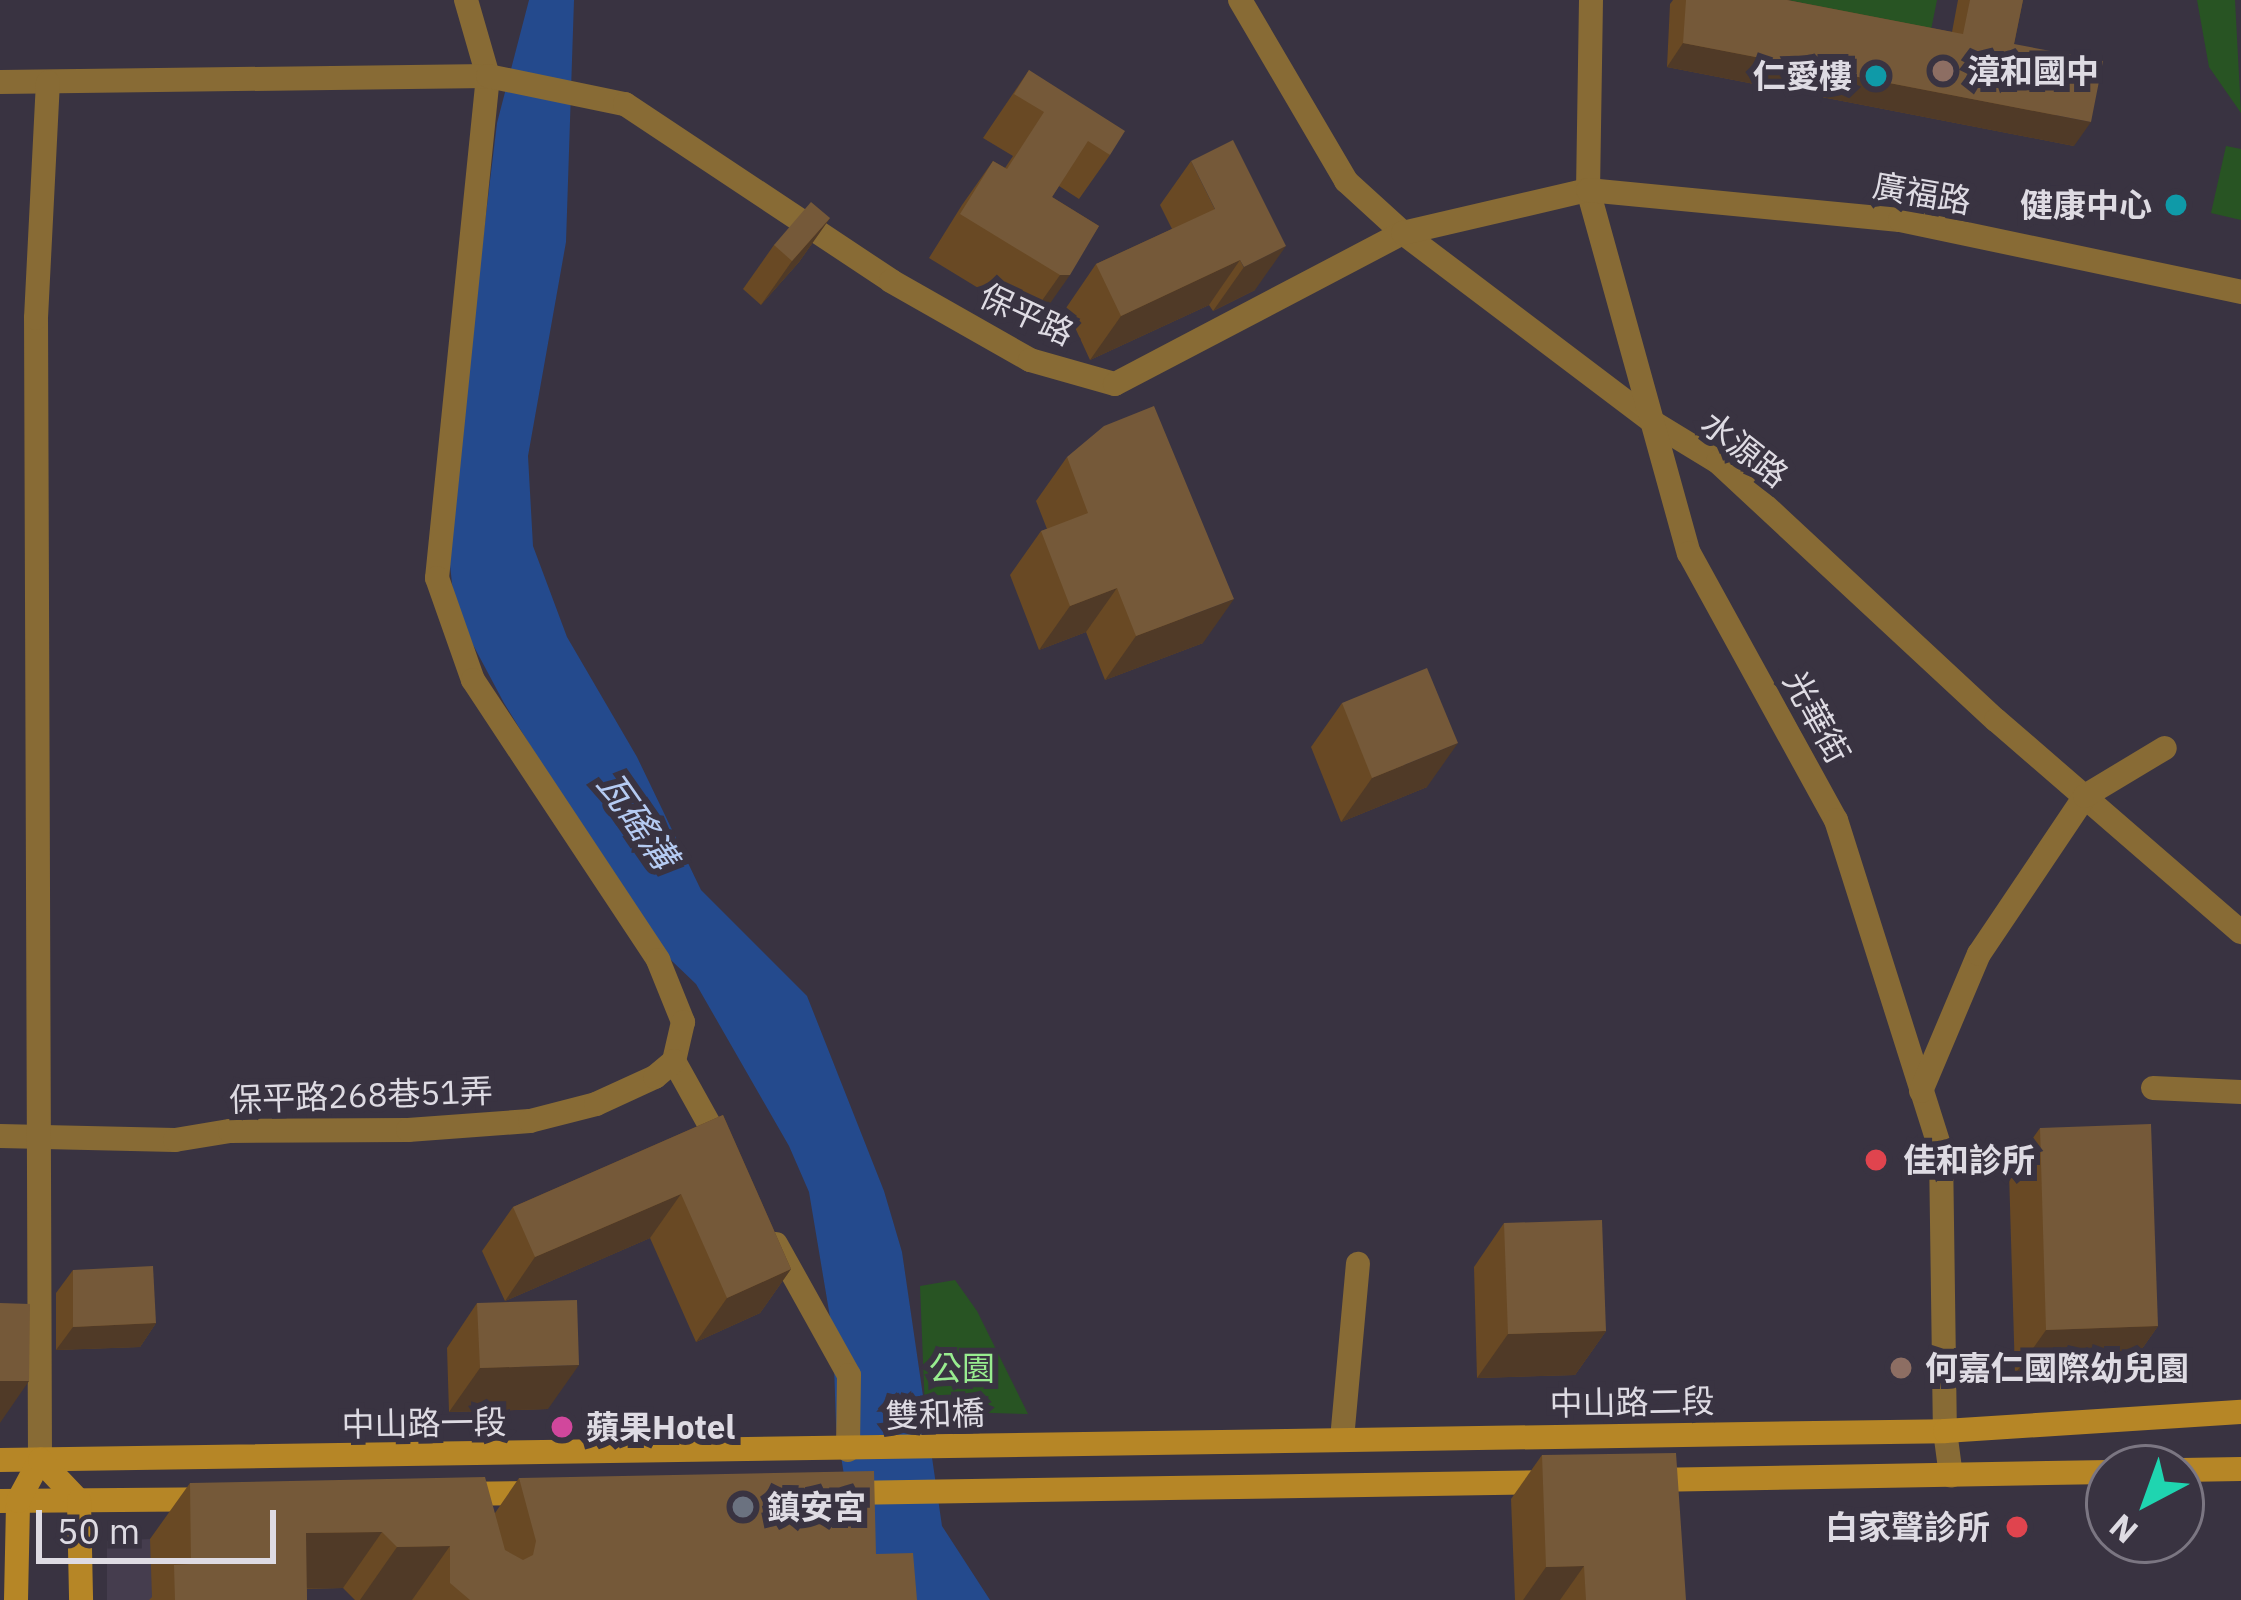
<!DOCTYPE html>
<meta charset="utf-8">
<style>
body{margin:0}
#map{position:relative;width:2241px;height:1600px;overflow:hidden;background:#393341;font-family:"IBM Plex Sans","Noto Sans TC",sans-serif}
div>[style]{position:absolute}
.commercial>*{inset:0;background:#453d4e}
.green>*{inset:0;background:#285423}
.water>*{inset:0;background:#244a8d}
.street>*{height:24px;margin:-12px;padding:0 12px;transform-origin:12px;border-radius:12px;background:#886b35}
.secondary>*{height:24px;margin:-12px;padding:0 12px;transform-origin:12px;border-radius:12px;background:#b68626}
.wall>*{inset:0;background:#694924}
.shaded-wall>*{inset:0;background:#503a27}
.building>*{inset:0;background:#755939}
.dots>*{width:33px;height:33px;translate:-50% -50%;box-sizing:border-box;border:6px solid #393341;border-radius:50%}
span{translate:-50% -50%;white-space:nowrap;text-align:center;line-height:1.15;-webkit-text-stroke:12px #393341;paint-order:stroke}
.poi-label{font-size:33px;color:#dedbe3;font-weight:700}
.left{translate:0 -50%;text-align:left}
.right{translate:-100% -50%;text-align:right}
.street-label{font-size:33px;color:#dedbe3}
.park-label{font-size:33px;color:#98ec8f}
.water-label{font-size:36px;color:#b5cbf2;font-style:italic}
.north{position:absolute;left:2085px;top:1444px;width:120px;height:120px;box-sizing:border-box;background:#393341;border:3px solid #7b7682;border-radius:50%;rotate:221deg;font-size:33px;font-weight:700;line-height:48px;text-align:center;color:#dedbe3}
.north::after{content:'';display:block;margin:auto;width:42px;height:54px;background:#1fd5b0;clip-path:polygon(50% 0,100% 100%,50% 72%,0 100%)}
.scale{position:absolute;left:36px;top:1510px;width:240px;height:54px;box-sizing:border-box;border:6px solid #dedbe3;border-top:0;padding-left:15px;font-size:36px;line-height:42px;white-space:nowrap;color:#dedbe3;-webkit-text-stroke:9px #393341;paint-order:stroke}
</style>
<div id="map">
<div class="commercial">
<i style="clip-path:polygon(151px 1539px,267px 1600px,107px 1600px,107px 1541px)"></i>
</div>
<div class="green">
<i style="clip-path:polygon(1788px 0,1937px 0,1931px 30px)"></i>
<i style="clip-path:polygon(2197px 0,2235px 0,2241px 113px,2209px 67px)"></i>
<i style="clip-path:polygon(2226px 146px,2241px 149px,2241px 220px,2211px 213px)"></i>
<i style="clip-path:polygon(955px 1280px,977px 1311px,1028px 1414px,925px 1411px,920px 1286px)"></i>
</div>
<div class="water">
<i style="clip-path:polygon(529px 0,574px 0,566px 242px,528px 456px,533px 546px,567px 637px,637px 757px,701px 890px,807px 996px,884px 1191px,902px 1252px,942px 1526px,990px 1600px,913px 1600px,852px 1525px,836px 1425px,833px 1335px,809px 1192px,789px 1146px,696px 984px,650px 940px,504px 703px,455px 611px,447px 537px,497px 123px)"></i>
</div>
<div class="street">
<i style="left:466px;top:0;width:79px;rotate:73.9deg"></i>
<i style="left:488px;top:76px;width:505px;rotate:95.8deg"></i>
<i style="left:437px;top:578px;width:108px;rotate:70.6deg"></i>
<i style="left:473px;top:680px;width:336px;rotate:56.5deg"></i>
<i style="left:658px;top:960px;width:67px;rotate:68deg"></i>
<i style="left:683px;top:1022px;width:40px;rotate:103deg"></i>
<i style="left:674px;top:1061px;width:103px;rotate:60.9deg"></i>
<i style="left:1240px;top:0;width:210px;rotate:59.6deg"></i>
<i style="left:1346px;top:181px;width:77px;rotate:42.4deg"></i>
<i style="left:1403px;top:233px;width:315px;rotate:37.1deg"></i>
<i style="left:1654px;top:423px;width:75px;rotate:31.4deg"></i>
<i style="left:1718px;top:462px;width:379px;rotate:42.9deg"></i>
<i style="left:1996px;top:720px;width:324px;rotate:40.9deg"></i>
<i style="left:1591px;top:0;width:190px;rotate:90.9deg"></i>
<i style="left:1588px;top:190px;width:377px;rotate:74.5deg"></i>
<i style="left:1689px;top:553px;width:305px;rotate:61.2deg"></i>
<i style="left:1836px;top:820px;width:347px;rotate:72.4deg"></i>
<i style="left:1941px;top:1151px;width:280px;rotate:89.2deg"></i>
<i style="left:1945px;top:1431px;width:45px;rotate:82.4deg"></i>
<i style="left:0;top:82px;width:488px;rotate:-0.7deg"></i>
<i style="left:488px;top:76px;width:140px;rotate:11.6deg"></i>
<i style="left:625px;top:104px;width:320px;rotate:33.6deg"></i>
<i style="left:891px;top:281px;width:160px;rotate:29.6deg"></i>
<i style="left:1030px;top:360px;width:88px;rotate:15.8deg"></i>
<i style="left:1115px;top:384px;width:325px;rotate:-27.7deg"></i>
<i style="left:1403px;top:233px;width:190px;rotate:-13.1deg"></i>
<i style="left:1588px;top:190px;width:313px;rotate:5.5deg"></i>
<i style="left:1900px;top:220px;width:349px;rotate:11.9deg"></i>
<i style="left:2153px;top:1088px;width:88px;rotate:2.6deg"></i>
<i style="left:1921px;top:1091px;width:149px;rotate:-67.1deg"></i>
<i style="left:1979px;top:954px;width:190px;rotate:-56.1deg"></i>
<i style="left:2085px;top:796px;width:93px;rotate:-31deg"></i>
<i style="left:0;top:1136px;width:175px;rotate:1.3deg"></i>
<i style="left:175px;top:1140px;width:56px;rotate:-9.3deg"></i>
<i style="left:230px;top:1131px;width:178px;rotate:-0.3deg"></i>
<i style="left:408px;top:1130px;width:122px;rotate:-4.2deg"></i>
<i style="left:530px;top:1121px;width:68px;rotate:-14.4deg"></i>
<i style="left:596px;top:1104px;width:65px;rotate:-24.6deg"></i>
<i style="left:655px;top:1077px;width:25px;rotate:-40deg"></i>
<i style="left:776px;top:1244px;width:150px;rotate:60.9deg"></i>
<i style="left:849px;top:1375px;width:75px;rotate:90.8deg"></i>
<i style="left:1342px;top:1439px;width:176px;rotate:-84.8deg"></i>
<i style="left:40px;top:1460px;width:1142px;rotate:-90.2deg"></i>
<i style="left:36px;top:318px;width:236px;rotate:-87.1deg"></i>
</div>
<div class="secondary">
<i style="left:0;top:1460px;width:1945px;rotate:-0.85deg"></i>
<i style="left:1945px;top:1431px;width:297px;rotate:-3.7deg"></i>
<i style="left:2181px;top:1470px;width:60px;rotate:-1deg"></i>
<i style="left:1649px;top:1480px;width:460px;rotate:-1deg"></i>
<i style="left:846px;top:1493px;width:709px;rotate:-0.89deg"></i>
<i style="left:456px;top:1494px;width:85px;rotate:-0.7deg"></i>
<i style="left:0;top:1501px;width:211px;rotate:-0.5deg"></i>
<i style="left:16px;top:1600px;width:99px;rotate:-88.8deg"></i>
<i style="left:18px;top:1501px;width:47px;rotate:-61.8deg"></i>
<i style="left:40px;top:1460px;width:57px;rotate:46.4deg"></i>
<i style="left:79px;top:1501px;width:99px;rotate:88.8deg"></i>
</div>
<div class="wall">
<i style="clip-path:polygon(1673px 0,1787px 0,1952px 32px,1958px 0,2023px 0,2014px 44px,2074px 146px,1667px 67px,1670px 4px)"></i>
<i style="clip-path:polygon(1029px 70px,1110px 155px,1079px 199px,1059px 186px,1052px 197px,1099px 226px,1039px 319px,1029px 319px,929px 258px,962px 205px,993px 161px,1005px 168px,1013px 156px,983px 138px)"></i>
<i style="clip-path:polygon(1191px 161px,1255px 290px,1213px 311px,1209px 305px,1090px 360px,1066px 308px,1096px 264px,1172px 229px,1160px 205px)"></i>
<i style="clip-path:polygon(830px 218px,799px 262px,761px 305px,743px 289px,774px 245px)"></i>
<i style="clip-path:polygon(1067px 457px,1203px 643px,1105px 680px,1086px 632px,1039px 650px,1010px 575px,1041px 531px,1047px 529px,1036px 501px)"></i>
<i style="clip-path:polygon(1342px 703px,1427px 787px,1341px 822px,1311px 747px)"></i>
<i style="clip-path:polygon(723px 1115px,791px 1269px,760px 1313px,696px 1342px,650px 1238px,505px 1301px,482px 1251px,513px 1207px)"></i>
<i style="clip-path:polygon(2040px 1128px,2158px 1326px,2127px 1370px,2015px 1374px,2009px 1172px)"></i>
<i style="clip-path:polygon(1504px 1223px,1606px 1331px,1575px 1375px,1477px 1378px,1474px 1267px)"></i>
<i style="clip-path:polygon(73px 1270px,156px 1323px,140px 1347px,56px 1350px,56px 1293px)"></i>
<i style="clip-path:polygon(477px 1303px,548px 1409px,449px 1412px,447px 1348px)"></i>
<i style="clip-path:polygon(1542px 1455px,1686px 1600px,1515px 1600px,1511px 1499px)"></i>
<i style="clip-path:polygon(519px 1478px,876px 1554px,917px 1600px,355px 1600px,343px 1588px,307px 1589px,307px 1600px,149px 1600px,152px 1597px,150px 1539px,190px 1483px,495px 1513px)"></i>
</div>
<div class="shaded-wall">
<i style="clip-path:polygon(1683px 43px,2091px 122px,2074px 146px,1667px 67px)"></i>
<i style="clip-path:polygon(830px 218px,799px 262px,761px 305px,792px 261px)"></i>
<i style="clip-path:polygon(1286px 246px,1255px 290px,1213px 311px,1244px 267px)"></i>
<i style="clip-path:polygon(1240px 260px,1209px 305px,1090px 360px,1121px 316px)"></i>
<i style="clip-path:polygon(1060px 275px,1070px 275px,1039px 319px,1029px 319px)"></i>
<i style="clip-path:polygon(1117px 588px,1086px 632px,1039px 650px,1070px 606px)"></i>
<i style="clip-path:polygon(1234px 599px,1203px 643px,1105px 680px,1136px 636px)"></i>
<i style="clip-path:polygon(1458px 743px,1427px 787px,1341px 822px,1372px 778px)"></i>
<i style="clip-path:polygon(681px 1194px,650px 1238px,505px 1301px,535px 1257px)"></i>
<i style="clip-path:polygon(791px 1269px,760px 1313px,696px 1342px,727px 1298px)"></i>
<i style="clip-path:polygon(156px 1323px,140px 1347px,56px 1350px,73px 1327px)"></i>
<i style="clip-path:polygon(2158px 1326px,2127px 1370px,2015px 1374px,2046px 1330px)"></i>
<i style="clip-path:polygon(1606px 1331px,1575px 1375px,1477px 1378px,1508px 1334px)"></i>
<i style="clip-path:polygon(579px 1365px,548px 1409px,449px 1412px,480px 1368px)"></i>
<i style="clip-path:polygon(0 1381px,29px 1381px,0 1423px)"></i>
<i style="clip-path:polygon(382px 1532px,343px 1588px,267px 1589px,306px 1533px)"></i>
<i style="clip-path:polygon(450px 1546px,412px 1600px,360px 1600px,397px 1547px)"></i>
<i style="clip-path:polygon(1584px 1566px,1560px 1600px,1523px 1600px,1546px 1567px)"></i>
</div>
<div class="building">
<i style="clip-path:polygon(1686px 0,1787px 0,1963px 34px,1970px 0,2023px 0,2014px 44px,2103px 61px,2091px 122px,1683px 43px)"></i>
<i style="clip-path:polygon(1029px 70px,1125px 131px,1110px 155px,1088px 141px,1052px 197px,1099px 226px,1070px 275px,1060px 275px,960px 214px,993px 161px,1007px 169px,1044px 112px,1014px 94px)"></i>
<i style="clip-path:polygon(1233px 140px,1286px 246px,1244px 267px,1240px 260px,1121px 316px,1096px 264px,1215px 209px,1191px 161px)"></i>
<i style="clip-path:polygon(811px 202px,830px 218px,792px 261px,774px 245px)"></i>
<i style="clip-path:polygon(1154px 406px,1234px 599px,1136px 636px,1117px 588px,1070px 606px,1041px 531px,1088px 513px,1067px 457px,1104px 426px)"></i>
<i style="clip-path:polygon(1427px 668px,1458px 743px,1372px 778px,1342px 703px)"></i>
<i style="clip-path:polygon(723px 1115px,791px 1269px,727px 1298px,681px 1194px,535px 1257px,513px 1207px)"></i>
<i style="clip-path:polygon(2151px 1124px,2158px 1326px,2046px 1330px,2040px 1128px)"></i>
<i style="clip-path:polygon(1602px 1220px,1606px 1331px,1508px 1334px,1504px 1223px)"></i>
<i style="clip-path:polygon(153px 1266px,156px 1323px,73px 1327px,73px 1270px)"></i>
<i style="clip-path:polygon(577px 1300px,579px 1365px,480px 1368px,477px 1303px)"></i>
<i style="clip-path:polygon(0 1303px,30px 1304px,29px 1381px,0 1381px)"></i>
<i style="clip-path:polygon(1676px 1453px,1686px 1600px,1586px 1600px,1584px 1566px,1546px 1567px,1542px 1455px)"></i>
<i style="clip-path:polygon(874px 1471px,876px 1554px,913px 1553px,917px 1600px,470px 1600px,450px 1583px,450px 1546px,397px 1547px,382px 1532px,306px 1533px,307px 1600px,175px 1600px,174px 1565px,191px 1564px,190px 1483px,485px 1477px,505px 1550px,523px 1560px,533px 1555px,536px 1541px,519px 1478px)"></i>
</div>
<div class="dots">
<i style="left:1943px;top:71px;background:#8d6e63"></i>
<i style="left:1876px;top:76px;background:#0f9aa8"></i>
<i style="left:2176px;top:205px;background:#0f9aa8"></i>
<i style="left:1876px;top:1160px;background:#e0444e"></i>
<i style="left:1901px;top:1368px;background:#8d6e63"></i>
<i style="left:562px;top:1427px;background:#d1479c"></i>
<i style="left:743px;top:1507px;background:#6b7280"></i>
<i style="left:2017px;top:1527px;background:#e0444e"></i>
</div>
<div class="poi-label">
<span class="left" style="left:1967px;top:71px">漳和國中</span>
<span class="right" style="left:1852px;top:76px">仁愛樓</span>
<span class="right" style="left:2152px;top:205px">健康中心</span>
<span class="left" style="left:1903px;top:1160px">佳和診所</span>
<span class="left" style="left:1925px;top:1368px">何嘉仁國際幼兒園</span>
<span class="left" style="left:586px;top:1427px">蘋果Hotel</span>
<span class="left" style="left:767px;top:1507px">鎮安宮</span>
<span class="right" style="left:1990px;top:1527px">白家聲診所</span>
</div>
<div class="street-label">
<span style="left:1922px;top:193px;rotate:10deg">廣福路</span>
<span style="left:1027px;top:314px;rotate:25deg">保平路</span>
<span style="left:1745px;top:449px;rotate:38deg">水源路</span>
<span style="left:1817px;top:717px;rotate:61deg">光華街</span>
<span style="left:361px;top:1095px;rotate:-2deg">保平路268巷51弄</span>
<span style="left:1632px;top:1402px;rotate:-1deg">中山路二段</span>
<span style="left:935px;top:1414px;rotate:-2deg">雙和橋</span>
<span style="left:424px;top:1423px;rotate:-1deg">中山路一段</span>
</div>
<div class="park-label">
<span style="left:962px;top:1368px">公園</span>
</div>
<div class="water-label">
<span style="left:638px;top:820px;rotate:55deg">瓦磘溝</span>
</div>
<div class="north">N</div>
<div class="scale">50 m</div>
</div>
